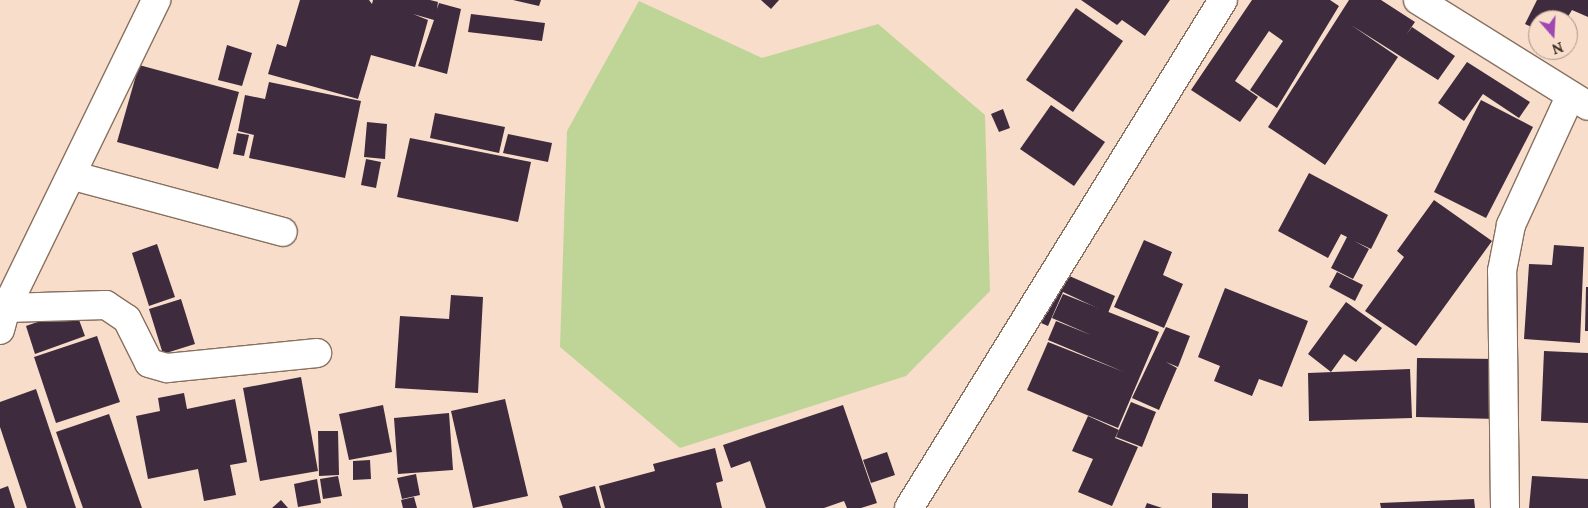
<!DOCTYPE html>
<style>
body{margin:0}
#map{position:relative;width:1588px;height:508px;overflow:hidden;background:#f8ddca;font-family:Lora,serif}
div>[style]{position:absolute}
.green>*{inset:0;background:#bfd597}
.building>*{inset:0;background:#3e2b3d}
.roads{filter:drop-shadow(1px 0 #88705f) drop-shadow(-1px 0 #88705f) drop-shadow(0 1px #88705f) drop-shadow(0 -1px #88705f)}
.street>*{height:28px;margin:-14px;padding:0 14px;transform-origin:14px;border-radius:14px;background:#fff}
span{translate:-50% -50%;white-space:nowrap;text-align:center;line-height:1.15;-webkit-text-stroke:5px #f8ddca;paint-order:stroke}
.north{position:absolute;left:1528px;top:10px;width:50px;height:50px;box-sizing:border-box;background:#f8ddca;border:1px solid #aa9687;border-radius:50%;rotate:161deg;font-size:14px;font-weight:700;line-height:20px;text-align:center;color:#352b23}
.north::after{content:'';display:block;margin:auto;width:18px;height:22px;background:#a147b3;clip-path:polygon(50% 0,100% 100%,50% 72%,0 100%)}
</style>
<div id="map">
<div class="green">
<i style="clip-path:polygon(639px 1px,762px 58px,878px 24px,985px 115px,990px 291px,906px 376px,680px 448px,560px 347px,567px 131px)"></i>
</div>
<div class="building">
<i style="clip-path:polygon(300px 0,369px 0,372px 4px,373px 0,430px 0,438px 2px,437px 9px,439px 3px,461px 9px,447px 74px,418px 66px,434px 20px,413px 14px,428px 20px,415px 67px,371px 55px,358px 99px,268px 74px,277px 44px,286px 47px)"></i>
<i style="clip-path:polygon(513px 0,541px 0,539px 6px)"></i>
<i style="clip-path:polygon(761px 0,779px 0,771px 9px)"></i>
<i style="clip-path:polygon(1081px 0,1170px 0,1145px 36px,1122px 20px,1117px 25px)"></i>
<i style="clip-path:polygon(1252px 0,1330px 0,1339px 6px,1277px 108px,1250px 90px,1283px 41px,1269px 31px,1235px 81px,1258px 97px,1240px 122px,1191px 90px)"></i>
<i style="clip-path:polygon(1349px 0,1381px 0,1415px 22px,1406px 35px,1412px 27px,1455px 56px,1438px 80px,1351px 25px,1398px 57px,1325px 165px,1268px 127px)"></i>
<i style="clip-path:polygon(1537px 0,1588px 0,1588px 17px,1572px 10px,1566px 20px,1538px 20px,1538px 30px,1525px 24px)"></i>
<i style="clip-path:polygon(1076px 8px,1123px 41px,1073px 112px,1026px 80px)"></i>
<i style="clip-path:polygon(471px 14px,545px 23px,542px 41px,468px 32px)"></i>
<i style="clip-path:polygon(227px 45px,252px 53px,242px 86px,218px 80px)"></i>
<i style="clip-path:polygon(1467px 62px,1530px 102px,1519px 118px,1483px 94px,1464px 121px,1438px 103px)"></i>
<i style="clip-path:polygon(139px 65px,239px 92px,218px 169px,117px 142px)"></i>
<i style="clip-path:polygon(269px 82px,361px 101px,345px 178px,249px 158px,254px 135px,238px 131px,245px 95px,265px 99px)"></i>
<i style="clip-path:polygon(1481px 100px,1533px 127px,1486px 218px,1434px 192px)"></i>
<i style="clip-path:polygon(1051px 105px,1105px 142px,1074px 186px,1020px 149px)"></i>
<i style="clip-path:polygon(1003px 109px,1010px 128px,999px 132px,991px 114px)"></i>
<i style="clip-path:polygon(435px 113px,505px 127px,499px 153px,430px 138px)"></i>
<i style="clip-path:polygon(367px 122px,387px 124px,385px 159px,364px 157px)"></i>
<i style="clip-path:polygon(237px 133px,249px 135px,244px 156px,233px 154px)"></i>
<i style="clip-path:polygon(508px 134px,552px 143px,548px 162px,503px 153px)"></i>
<i style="clip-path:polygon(410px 138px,531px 162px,518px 222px,397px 197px)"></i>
<i style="clip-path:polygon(366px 159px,381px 162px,376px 188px,361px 185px)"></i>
<i style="clip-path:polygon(1309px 173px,1388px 215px,1371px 249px,1354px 241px,1369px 249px,1353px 279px,1331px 268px,1347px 237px,1341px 234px,1328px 258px,1278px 231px)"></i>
<i style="clip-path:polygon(1434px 200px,1492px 241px,1416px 346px,1365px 311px,1404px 257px,1397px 251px)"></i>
<i style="clip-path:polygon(1144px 240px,1172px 252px,1163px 275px,1183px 284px,1164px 328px,1114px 307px)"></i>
<i style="clip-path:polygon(157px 244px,175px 297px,149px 306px,132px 253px)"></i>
<i style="clip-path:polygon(1554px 245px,1584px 247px,1580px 343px,1524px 339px,1529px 264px,1552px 265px)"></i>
<i style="clip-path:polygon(1058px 271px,1115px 296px,1108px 313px,1063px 292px,1048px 326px,1025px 316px)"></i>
<i style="clip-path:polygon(1337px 272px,1363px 285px,1355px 301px,1329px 287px)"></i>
<i style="clip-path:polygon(1586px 287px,1588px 287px,1588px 331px,1585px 331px)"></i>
<i style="clip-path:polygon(1225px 288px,1308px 321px,1282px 387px,1259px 379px,1252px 396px,1214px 381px,1220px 366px,1198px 357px)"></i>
<i style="clip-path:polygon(1063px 294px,1159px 332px,1118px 428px,1027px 390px,1048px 342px,1124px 372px,1048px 340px,1056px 321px,1091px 335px,1052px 318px)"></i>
<i style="clip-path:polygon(451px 295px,483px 297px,478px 393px,395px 388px,400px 316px,449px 319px)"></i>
<i style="clip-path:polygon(181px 299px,195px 344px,163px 354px,149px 309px)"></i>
<i style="clip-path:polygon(1346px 302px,1382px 328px,1356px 362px,1344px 354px,1331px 372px,1308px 354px)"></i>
<i style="clip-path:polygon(75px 309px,85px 336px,35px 354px,26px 326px)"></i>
<i style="clip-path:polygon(1166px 327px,1190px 336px,1178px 367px,1166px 362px,1177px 368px,1159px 410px,1132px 398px)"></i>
<i style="clip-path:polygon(97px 336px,120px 402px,56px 423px,34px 357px)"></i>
<i style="clip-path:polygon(1544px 351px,1588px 353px,1588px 423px,1541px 421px)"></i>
<i style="clip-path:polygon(1417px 358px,1498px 359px,1497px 419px,1416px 417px)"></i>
<i style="clip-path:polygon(1410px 369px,1412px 418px,1309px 421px,1308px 373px)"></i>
<i style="clip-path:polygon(301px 377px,318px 471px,260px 481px,243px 388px)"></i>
<i style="clip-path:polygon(36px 389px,76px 508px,27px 508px,0 427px,0 402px)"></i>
<i style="clip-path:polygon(184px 393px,187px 409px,235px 399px,247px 462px,230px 465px,236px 495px,204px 501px,198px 469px,148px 479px,136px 416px,160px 411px,158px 398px)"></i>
<i style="clip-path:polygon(505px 399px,528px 496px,473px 508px,451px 411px)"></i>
<i style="clip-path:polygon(1131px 402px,1156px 412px,1142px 447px,1116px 437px)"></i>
<i style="clip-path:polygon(383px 405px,392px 452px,349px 460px,339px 414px)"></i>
<i style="clip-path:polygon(843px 405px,877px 503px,861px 508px,847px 508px,844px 501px,824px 508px,766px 508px,750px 461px,731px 468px,723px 445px)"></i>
<i style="clip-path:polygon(449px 413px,453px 470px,398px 474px,394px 418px)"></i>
<i style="clip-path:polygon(109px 414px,142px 508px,83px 508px,56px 432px)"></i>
<i style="clip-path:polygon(1088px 416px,1119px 430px,1115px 438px,1138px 447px,1112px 506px,1078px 492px,1093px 459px,1072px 451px)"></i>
<i style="clip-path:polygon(318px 431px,338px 431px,339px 475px,319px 476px)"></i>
<i style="clip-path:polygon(715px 448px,723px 481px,716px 483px,722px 508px,605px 508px,599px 486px,655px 471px,653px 464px)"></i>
<i style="clip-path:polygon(887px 452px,895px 475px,871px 483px,863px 460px)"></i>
<i style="clip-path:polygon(370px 460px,371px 479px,353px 480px,353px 461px)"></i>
<i style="clip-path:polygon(416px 474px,420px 495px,402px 499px,397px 478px)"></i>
<i style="clip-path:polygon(338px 476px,342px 496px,323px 499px,320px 479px)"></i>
<i style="clip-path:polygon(1532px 476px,1588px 479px,1588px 508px,1529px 508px)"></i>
<i style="clip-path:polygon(317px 479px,321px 503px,298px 507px,294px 484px)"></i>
<i style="clip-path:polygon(8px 486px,15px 508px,0 508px,0 489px)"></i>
<i style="clip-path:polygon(595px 486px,601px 508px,563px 508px,559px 496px)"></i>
<i style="clip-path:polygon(1212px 493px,1248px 494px,1248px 508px,1212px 508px)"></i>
<i style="clip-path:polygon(414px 497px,417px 508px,403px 508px,401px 500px)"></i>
<i style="clip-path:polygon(1474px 499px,1475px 508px,1381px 508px,1380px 503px)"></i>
<i style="clip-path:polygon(281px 500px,288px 508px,272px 508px)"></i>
<i style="clip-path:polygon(1147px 503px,1162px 508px,1145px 508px)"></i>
</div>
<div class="roads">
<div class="street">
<i style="left:1418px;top:0;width:200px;rotate:31.9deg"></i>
<i style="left:74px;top:176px;width:216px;rotate:15deg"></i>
<i style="left:6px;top:308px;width:100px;rotate:-1.7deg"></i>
<i style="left:106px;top:305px;width:25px;rotate:34deg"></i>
<i style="left:127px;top:319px;width:49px;rotate:63.4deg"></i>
<i style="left:149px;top:363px;width:19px;rotate:16deg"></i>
<i style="left:167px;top:368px;width:151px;rotate:-5.7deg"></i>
<i style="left:0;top:330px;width:23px;rotate:-75deg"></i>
<i style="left:6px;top:308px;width:343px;rotate:-64deg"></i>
<i style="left:909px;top:508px;width:597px;rotate:-58.28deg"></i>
<i style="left:1505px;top:508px;width:237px;rotate:-90.7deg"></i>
<i style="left:1502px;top:271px;width:47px;rotate:-78.9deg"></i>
<i style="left:1511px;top:225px;width:141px;rotate:-65.3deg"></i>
</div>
</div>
<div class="north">N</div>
</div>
